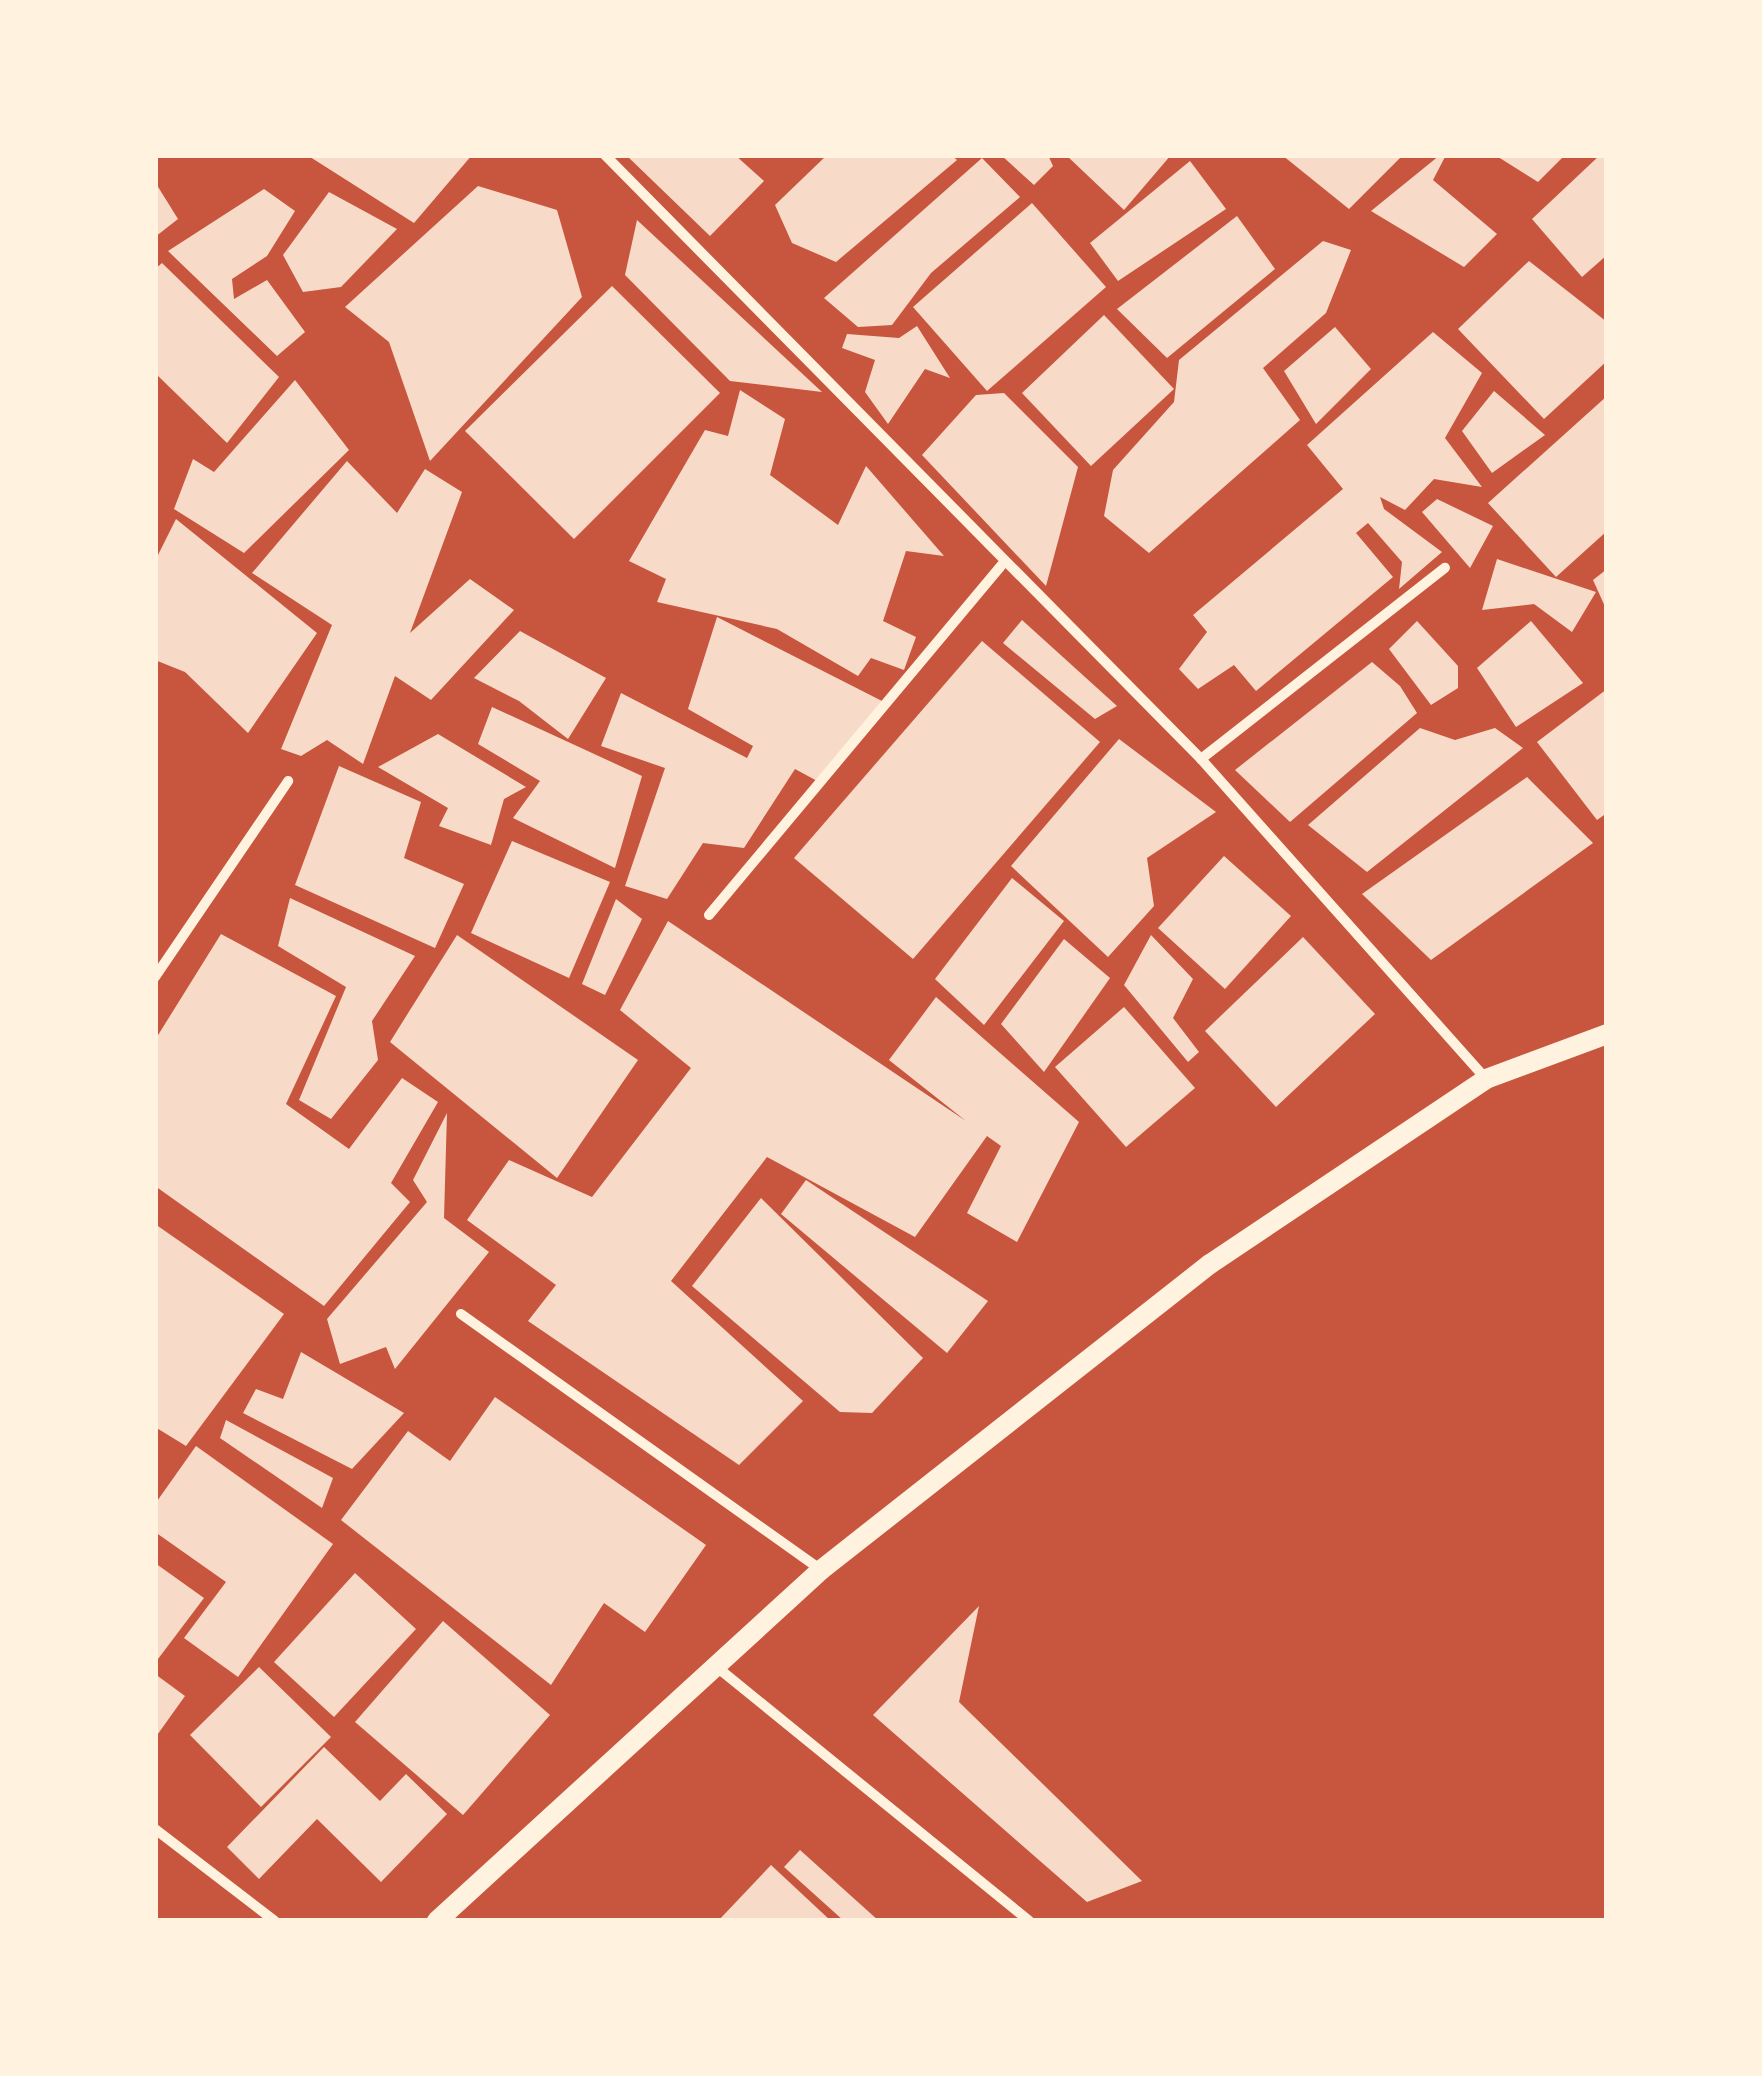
<!DOCTYPE html>
<style>
body{margin:0}
#map{position:relative;width:1762px;height:2076px;overflow:hidden;background:#c8553d;font-family:"Golos Text",sans-serif}
div>[style]{position:absolute}
.building>*{inset:0;background:#f7dbc8}
.minor>*{height:10px;margin:-5px;padding:0 5px;transform-origin:5px;border-radius:5px;background:#fff3e0}
.secondary>*{height:20px;margin:-10px;padding:0 10px;transform-origin:10px;border-radius:10px;background:#fff3e0}
span{translate:-50% -50%;white-space:nowrap;text-align:center;line-height:1.15;-webkit-text-stroke:10px #fff3e0;paint-order:stroke}
.frame{position:absolute;inset:0;border:158px solid #fff3e0;pointer-events:none}
</style>
<div id="map">
<div class="building">
<i style="clip-path:polygon(307px 155px,472px 155px,414px 223px)"></i>
<i style="clip-path:polygon(626px 155px,735px 155px,764px 181px,710px 236px)"></i>
<i style="clip-path:polygon(827px 155px,951px 155px,957px 160px,836px 262px,792px 243px,775px 205px)"></i>
<i style="clip-path:polygon(1001px 155px,1048px 155px,1053px 166px,1034px 185px)"></i>
<i style="clip-path:polygon(1066px 155px,1171px 155px,1124px 210px)"></i>
<i style="clip-path:polygon(1282px 155px,1403px 155px,1349px 209px)"></i>
<i style="clip-path:polygon(1440px 155px,1446px 155px,1433px 180px,1497px 234px,1464px 267px,1371px 211px)"></i>
<i style="clip-path:polygon(1495px 155px,1565px 155px,1538px 182px)"></i>
<i style="clip-path:polygon(1600px 155px,1607px 155px,1607px 255px,1582px 277px,1532px 219px)"></i>
<i style="clip-path:polygon(982px 158px,1020px 197px,931px 273px,892px 325px,858px 327px,824px 298px)"></i>
<i style="clip-path:polygon(1190px 161px,1226px 209px,1118px 281px,1090px 243px)"></i>
<i style="clip-path:polygon(155px 182px,178px 219px,155px 237px)"></i>
<i style="clip-path:polygon(478px 186px,557px 210px,582px 297px,430px 461px,389px 342px,345px 307px)"></i>
<i style="clip-path:polygon(264px 189px,295px 211px,267px 256px,232px 279px,234px 299px,267px 280px,305px 332px,277px 356px,168px 251px)"></i>
<i style="clip-path:polygon(329px 192px,397px 229px,341px 287px,303px 292px,283px 255px)"></i>
<i style="clip-path:polygon(1032px 203px,1106px 287px,987px 391px,913px 307px)"></i>
<i style="clip-path:polygon(1237px 216px,1275px 269px,1167px 358px,1117px 309px)"></i>
<i style="clip-path:polygon(637px 220px,822px 392px,730px 381px,625px 275px)"></i>
<i style="clip-path:polygon(1323px 241px,1351px 250px,1326px 313px,1263px 368px,1300px 420px,1149px 553px,1104px 516px,1113px 470px,1174px 402px,1179px 360px)"></i>
<i style="clip-path:polygon(1529px 261px,1607px 322px,1607px 361px,1544px 419px,1458px 329px)"></i>
<i style="clip-path:polygon(162px 263px,279px 377px,227px 443px,155px 373px,155px 269px)"></i>
<i style="clip-path:polygon(612px 286px,720px 393px,574px 539px,465px 431px)"></i>
<i style="clip-path:polygon(1104px 315px,1174px 389px,1091px 466px,1022px 393px)"></i>
<i style="clip-path:polygon(917px 326px,950px 378px,925px 369px,888px 424px,865px 392px,875px 360px,842px 348px,847px 334px,899px 338px)"></i>
<i style="clip-path:polygon(1335px 327px,1371px 369px,1316px 424px,1284px 371px)"></i>
<i style="clip-path:polygon(1433px 332px,1482px 373px,1445px 438px,1482px 487px,1434px 479px,1405px 510px,1380px 497px,1384px 509px,1442px 552px,1399px 589px,1402px 562px,1368px 523px,1356px 533px,1393px 577px,1256px 691px,1234px 665px,1198px 689px,1179px 669px,1207px 632px,1193px 615px,1343px 489px,1307px 445px)"></i>
<i style="clip-path:polygon(295px 380px,349px 450px,244px 553px,174px 509px,193px 459px,214px 472px)"></i>
<i style="clip-path:polygon(740px 390px,785px 419px,770px 475px,838px 525px,866px 466px,944px 556px,906px 551px,883px 621px,916px 637px,904px 670px,871px 658px,858px 676px,777px 629px,657px 602px,666px 579px,629px 561px,705px 430px,728px 436px)"></i>
<i style="clip-path:polygon(1494px 391px,1545px 435px,1492px 473px,1462px 431px)"></i>
<i style="clip-path:polygon(1004px 393px,1078px 467px,1046px 586px,922px 455px,976px 395px)"></i>
<i style="clip-path:polygon(1607px 396px,1607px 531px,1556px 577px,1488px 503px)"></i>
<i style="clip-path:polygon(347px 461px,397px 513px,425px 469px,462px 492px,410px 633px,470px 579px,514px 610px,431px 700px,395px 676px,363px 764px,327px 740px,301px 756px,281px 749px,332px 625px,252px 573px)"></i>
<i style="clip-path:polygon(1437px 499px,1493px 526px,1470px 568px,1422px 512px)"></i>
<i style="clip-path:polygon(176px 519px,317px 633px,248px 733px,185px 672px,155px 660px,155px 561px)"></i>
<i style="clip-path:polygon(1497px 559px,1596px 592px,1572px 632px,1534px 604px,1482px 610px)"></i>
<i style="clip-path:polygon(1607px 569px,1607px 611px,1593px 580px)"></i>
<i style="clip-path:polygon(717px 617px,882px 701px,819px 782px,795px 769px,744px 848px,703px 843px,667px 899px,625px 886px,665px 768px,601px 746px,621px 693px,747px 758px,753px 746px,688px 709px)"></i>
<i style="clip-path:polygon(1022px 620px,1117px 706px,1095px 719px,1003px 643px)"></i>
<i style="clip-path:polygon(1417px 621px,1458px 666px,1458px 688px,1431px 705px,1389px 649px)"></i>
<i style="clip-path:polygon(1531px 621px,1583px 683px,1516px 727px,1477px 668px)"></i>
<i style="clip-path:polygon(520px 631px,606px 678px,568px 739px,519px 701px,474px 678px)"></i>
<i style="clip-path:polygon(982px 641px,1100px 742px,913px 959px,794px 858px)"></i>
<i style="clip-path:polygon(1372px 662px,1400px 686px,1417px 713px,1290px 822px,1235px 770px)"></i>
<i style="clip-path:polygon(1607px 689px,1607px 813px,1597px 820px,1537px 742px)"></i>
<i style="clip-path:polygon(492px 707px,642px 776px,615px 868px,513px 818px,540px 781px,478px 744px)"></i>
<i style="clip-path:polygon(1420px 728px,1455px 740px,1495px 728px,1523px 748px,1367px 872px,1308px 825px)"></i>
<i style="clip-path:polygon(438px 734px,526px 787px,504px 799px,491px 845px,439px 826px,448px 808px,378px 767px)"></i>
<i style="clip-path:polygon(1119px 739px,1216px 812px,1147px 858px,1154px 906px,1108px 957px,1011px 866px)"></i>
<i style="clip-path:polygon(339px 766px,421px 802px,404px 858px,464px 884px,435px 948px,295px 885px)"></i>
<i style="clip-path:polygon(1527px 777px,1593px 843px,1431px 960px,1362px 894px)"></i>
<i style="clip-path:polygon(512px 841px,610px 882px,569px 978px,471px 933px)"></i>
<i style="clip-path:polygon(1224px 856px,1291px 916px,1225px 989px,1158px 928px)"></i>
<i style="clip-path:polygon(1012px 878px,1064px 921px,984px 1025px,935px 979px)"></i>
<i style="clip-path:polygon(290px 898px,415px 956px,372px 1021px,378px 1060px,331px 1119px,299px 1100px,346px 987px,278px 946px)"></i>
<i style="clip-path:polygon(616px 899px,642px 919px,605px 995px,582px 984px)"></i>
<i style="clip-path:polygon(668px 921px,966px 1121px,889px 1060px,936px 997px,1079px 1122px,1017px 1242px,967px 1213px,1001px 1146px,987px 1136px,915px 1237px,767px 1157px,671px 1281px,803px 1401px,739px 1465px,528px 1321px,556px 1285px,467px 1220px,509px 1160px,592px 1197px,691px 1068px,620px 1010px)"></i>
<i style="clip-path:polygon(221px 934px,336px 996px,286px 1104px,349px 1149px,402px 1078px,438px 1102px,391px 1183px,410px 1202px,324px 1306px,155px 1186px,155px 1040px)"></i>
<i style="clip-path:polygon(457px 935px,638px 1060px,557px 1178px,390px 1042px)"></i>
<i style="clip-path:polygon(1151px 935px,1193px 979px,1173px 1018px,1199px 1052px,1188px 1062px,1124px 985px)"></i>
<i style="clip-path:polygon(1303px 937px,1375px 1014px,1276px 1107px,1205px 1031px)"></i>
<i style="clip-path:polygon(1064px 939px,1110px 978px,1044px 1072px,1001px 1024px)"></i>
<i style="clip-path:polygon(1124px 1007px,1195px 1088px,1126px 1147px,1055px 1067px)"></i>
<i style="clip-path:polygon(447px 1113px,444px 1218px,489px 1252px,395px 1369px,386px 1347px,340px 1364px,327px 1319px,427px 1202px,413px 1180px)"></i>
<i style="clip-path:polygon(806px 1180px,988px 1301px,947px 1353px,781px 1214px)"></i>
<i style="clip-path:polygon(761px 1198px,923px 1358px,872px 1413px,840px 1412px,692px 1286px)"></i>
<i style="clip-path:polygon(155px 1224px,284px 1314px,186px 1446px,155px 1427px)"></i>
<i style="clip-path:polygon(301px 1352px,404px 1413px,352px 1469px,243px 1413px,256px 1389px,283px 1399px)"></i>
<i style="clip-path:polygon(495px 1397px,706px 1545px,645px 1632px,604px 1603px,551px 1685px,341px 1520px,408px 1431px,450px 1461px)"></i>
<i style="clip-path:polygon(226px 1420px,333px 1478px,322px 1508px,220px 1438px)"></i>
<i style="clip-path:polygon(196px 1446px,333px 1544px,238px 1677px,184px 1638px,226px 1582px,155px 1532px,155px 1504px)"></i>
<i style="clip-path:polygon(155px 1563px,204px 1598px,155px 1663px)"></i>
<i style="clip-path:polygon(355px 1573px,416px 1629px,334px 1717px,274px 1662px)"></i>
<i style="clip-path:polygon(979px 1606px,959px 1702px,1142px 1881px,1087px 1902px,873px 1715px)"></i>
<i style="clip-path:polygon(443px 1621px,550px 1715px,463px 1815px,355px 1722px)"></i>
<i style="clip-path:polygon(259px 1667px,331px 1737px,261px 1807px,190px 1735px)"></i>
<i style="clip-path:polygon(155px 1674px,185px 1696px,155px 1738px)"></i>
<i style="clip-path:polygon(324px 1747px,380px 1801px,406px 1774px,447px 1814px,381px 1882px,317px 1819px,259px 1879px,227px 1847px)"></i>
<i style="clip-path:polygon(800px 1850px,879px 1921px,844px 1921px,784px 1867px)"></i>
<i style="clip-path:polygon(771px 1865px,831px 1921px,718px 1921px)"></i>
</div>
<div class="minor">
<i style="left:605px;top:155px;width:849px;rotate:45.38deg"></i>
<i style="left:1201px;top:759px;width:429px;rotate:48.3deg"></i>
<i style="left:1201px;top:759px;width:310px;rotate:-38.1deg"></i>
<i style="left:709px;top:915px;width:456px;rotate:-50.1deg"></i>
<i style="left:155px;top:977px;width:237px;rotate:-55.8deg"></i>
<i style="left:461px;top:1314px;width:440px;rotate:35.4deg"></i>
<i style="left:718px;top:1668px;width:401px;rotate:39.1deg"></i>
<i style="left:155px;top:1829px;width:151px;rotate:37.5deg"></i>
</div>
<div class="secondary">
<i style="left:437px;top:1921px;width:520px;rotate:-42.43deg"></i>
<i style="left:821px;top:1570px;width:495px;rotate:-38.2deg"></i>
<i style="left:1210px;top:1264px;width:332px;rotate:-33.8deg"></i>
<i style="left:1486px;top:1079px;width:129px;rotate:-20.4deg"></i>
</div>
<div class="frame"></div>
</div>
